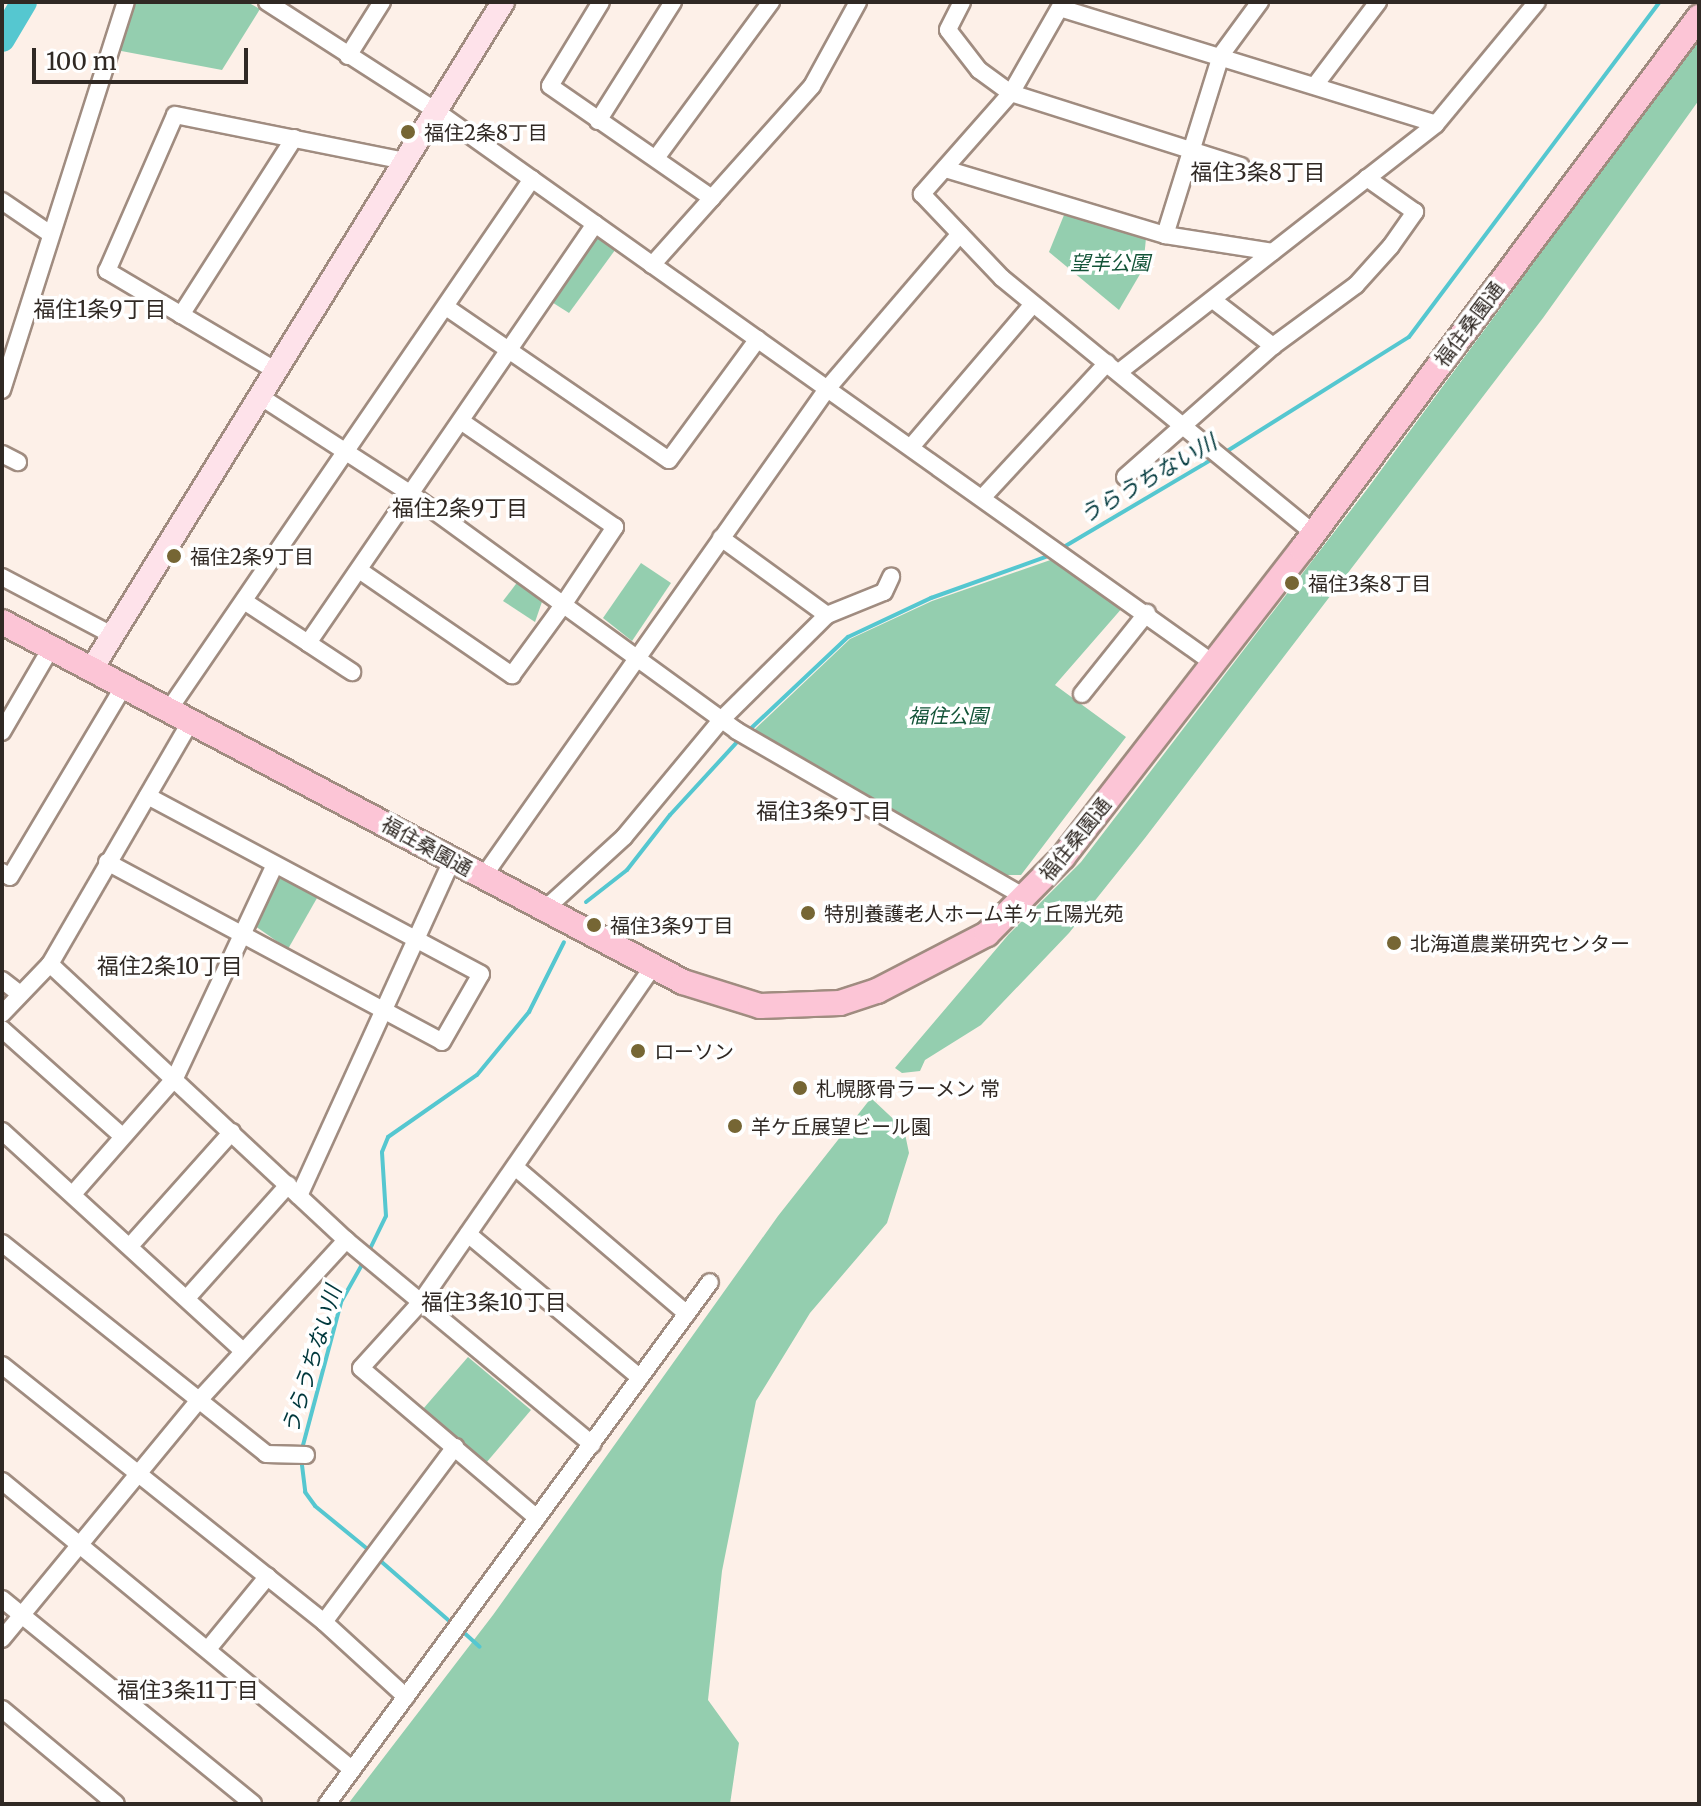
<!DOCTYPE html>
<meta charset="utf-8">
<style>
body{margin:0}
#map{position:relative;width:1701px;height:1806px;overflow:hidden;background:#fdf0e8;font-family:Merriweather,"Noto Sans JP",serif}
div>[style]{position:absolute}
.green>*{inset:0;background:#94ceaf}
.stream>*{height:4px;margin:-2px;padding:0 2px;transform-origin:2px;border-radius:2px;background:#55c7d0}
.river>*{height:26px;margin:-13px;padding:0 13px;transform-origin:13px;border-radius:13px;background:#55c7d0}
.roads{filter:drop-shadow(2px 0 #a08c80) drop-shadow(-2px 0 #a08c80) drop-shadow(0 2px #a08c80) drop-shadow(0 -2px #a08c80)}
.street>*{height:16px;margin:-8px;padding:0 8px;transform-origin:8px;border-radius:8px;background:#fff}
.secondary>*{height:22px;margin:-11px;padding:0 11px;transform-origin:11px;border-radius:11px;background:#fee2ea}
.primary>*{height:24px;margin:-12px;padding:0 12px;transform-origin:12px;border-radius:12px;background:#fcc5d6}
.dots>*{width:22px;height:22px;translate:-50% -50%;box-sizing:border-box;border:4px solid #fff;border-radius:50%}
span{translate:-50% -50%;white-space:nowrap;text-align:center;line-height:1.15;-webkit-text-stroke:7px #fff;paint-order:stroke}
.poi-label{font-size:20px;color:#302924}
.left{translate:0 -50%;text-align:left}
.park-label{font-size:20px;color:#135438;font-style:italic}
.street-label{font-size:20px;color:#302924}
.neighbourhood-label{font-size:22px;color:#302924}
.water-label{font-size:22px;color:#00383c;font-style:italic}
.frame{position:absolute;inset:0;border:4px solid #302924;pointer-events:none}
.scale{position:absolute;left:32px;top:48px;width:216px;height:36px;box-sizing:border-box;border:4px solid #302924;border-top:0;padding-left:10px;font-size:24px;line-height:28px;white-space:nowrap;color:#302924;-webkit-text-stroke:6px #fff;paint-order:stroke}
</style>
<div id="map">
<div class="green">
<i style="clip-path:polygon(131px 2px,247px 2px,260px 9px,222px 70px,116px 50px)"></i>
<i style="clip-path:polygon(1699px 38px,1699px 100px,1543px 318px,1145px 838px,1069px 933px,981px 1025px,925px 1060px,920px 1071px,902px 1073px,895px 1068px,1009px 934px,1081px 862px,1368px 488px)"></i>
<i style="clip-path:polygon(1064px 215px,1146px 238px,1143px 269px,1119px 310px,1049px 252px)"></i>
<i style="clip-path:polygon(598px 229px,618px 246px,569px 313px,547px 299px)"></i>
<i style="clip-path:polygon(1059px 557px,1123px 607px,1055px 685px,1126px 737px,1021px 875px,1006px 875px,754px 730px,850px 639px,932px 601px)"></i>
<i style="clip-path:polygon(641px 563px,671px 583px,632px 641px,603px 618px)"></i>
<i style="clip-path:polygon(519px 580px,544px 596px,535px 622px,503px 601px)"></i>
<i style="clip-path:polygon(283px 878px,317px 898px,288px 949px,255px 926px,276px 880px)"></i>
<i style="clip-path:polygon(871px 1098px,904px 1129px,909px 1153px,887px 1223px,810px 1313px,756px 1401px,722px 1571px,708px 1700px,739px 1743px,730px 1804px,348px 1804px,493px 1615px,778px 1216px)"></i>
<i style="clip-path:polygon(468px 1357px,531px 1410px,486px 1463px,423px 1409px)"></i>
</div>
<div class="stream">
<i style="left:1224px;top:453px;width:218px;rotate:-32.1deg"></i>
<i style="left:1409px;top:337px;width:419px;rotate:-53.2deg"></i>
<i style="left:1062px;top:548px;width:179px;rotate:-30.6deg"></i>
<i style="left:746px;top:733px;width:140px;rotate:-43.3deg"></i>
<i style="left:848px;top:637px;width:92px;rotate:-25.2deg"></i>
<i style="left:931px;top:598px;width:127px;rotate:-19.7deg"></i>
<i style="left:586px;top:902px;width:52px;rotate:-38deg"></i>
<i style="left:627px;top:870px;width:70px;rotate:-52deg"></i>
<i style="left:670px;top:815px;width:103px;rotate:-47.4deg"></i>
<i style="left:368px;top:1253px;width:41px;rotate:-64.1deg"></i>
<i style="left:386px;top:1216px;width:64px;rotate:-93.6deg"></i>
<i style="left:382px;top:1152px;width:16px;rotate:-68deg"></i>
<i style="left:388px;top:1137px;width:108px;rotate:-34.9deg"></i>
<i style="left:477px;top:1075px;width:82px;rotate:-50.5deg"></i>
<i style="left:529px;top:1012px;width:78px;rotate:-63.4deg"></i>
<i style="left:302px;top:1449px;width:152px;rotate:-75.1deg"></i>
<i style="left:341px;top:1302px;width:47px;rotate:-60.7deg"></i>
<i style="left:301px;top:1457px;width:35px;rotate:83deg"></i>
<i style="left:305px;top:1492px;width:17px;rotate:54deg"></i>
<i style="left:315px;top:1506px;width:71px;rotate:39.3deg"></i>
<i style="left:376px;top:1557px;width:103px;rotate:41.1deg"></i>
<i style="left:461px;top:1630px;width:25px;rotate:42deg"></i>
</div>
<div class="river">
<i style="left:2px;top:39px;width:43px;rotate:-59.3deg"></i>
</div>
<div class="roads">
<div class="street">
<i style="left:267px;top:2px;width:201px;rotate:32.8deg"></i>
<i style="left:436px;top:111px;width:953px;rotate:35.39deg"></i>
<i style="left:601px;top:2px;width:98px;rotate:121.3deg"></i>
<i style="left:550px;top:86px;width:197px;rotate:34.7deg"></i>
<i style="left:962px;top:2px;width:31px;rotate:117deg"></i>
<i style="left:948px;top:30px;width:51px;rotate:52.2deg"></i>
<i style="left:979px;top:70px;width:39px;rotate:36deg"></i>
<i style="left:1011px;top:93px;width:241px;rotate:17.6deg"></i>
<i style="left:1063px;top:2px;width:105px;rotate:119.7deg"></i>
<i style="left:1011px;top:93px;width:135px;rotate:131.4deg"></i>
<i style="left:922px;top:194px;width:116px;rotate:46.4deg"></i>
<i style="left:1002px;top:278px;width:402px;rotate:39.3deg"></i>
<i style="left:1060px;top:8px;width:393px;rotate:17.1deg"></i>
<i style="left:348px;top:56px;width:64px;rotate:-57.8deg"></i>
<i style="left:1316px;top:84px;width:103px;rotate:-52.9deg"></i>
<i style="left:598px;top:121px;width:141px;rotate:-57.8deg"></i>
<i style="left:656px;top:158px;width:194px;rotate:-53.6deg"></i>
<i style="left:945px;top:169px;width:230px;rotate:16.7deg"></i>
<i style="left:1165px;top:235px;width:109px;rotate:8.9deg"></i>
<i style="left:2px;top:201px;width:57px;rotate:34.2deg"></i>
<i style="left:1165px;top:235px;width:189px;rotate:-72.7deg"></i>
<i style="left:1221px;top:55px;width:66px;rotate:-53.7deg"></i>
<i style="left:652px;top:265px;width:240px;rotate:-48.2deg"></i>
<i style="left:812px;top:86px;width:96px;rotate:-61.3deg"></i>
<i style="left:1213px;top:300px;width:76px;rotate:37.5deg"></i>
<i style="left:446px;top:307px;width:270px;rotate:34.5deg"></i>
<i style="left:669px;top:460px;width:150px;rotate:-53.7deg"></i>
<i style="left:181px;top:315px;width:210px;rotate:-57.4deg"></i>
<i style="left:278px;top:372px;width:199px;rotate:-149.4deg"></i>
<i style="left:107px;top:271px;width:170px;rotate:-66.4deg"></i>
<i style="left:175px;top:115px;width:236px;rotate:11.3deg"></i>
<i style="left:1119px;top:372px;width:402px;rotate:-38deg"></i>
<i style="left:1436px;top:124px;width:158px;rotate:-50.4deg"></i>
<i style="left:2px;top:390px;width:407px;rotate:-72.3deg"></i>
<i style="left:261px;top:397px;width:179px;rotate:32.9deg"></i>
<i style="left:411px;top:494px;width:403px;rotate:36deg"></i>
<i style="left:737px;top:731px;width:334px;rotate:30deg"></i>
<i style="left:911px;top:447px;width:188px;rotate:-49.5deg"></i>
<i style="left:2px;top:454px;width:18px;rotate:27deg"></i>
<i style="left:1125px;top:477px;width:198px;rotate:-41.5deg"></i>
<i style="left:1273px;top:346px;width:103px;rotate:-36.3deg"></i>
<i style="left:1356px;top:285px;width:52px;rotate:-48.1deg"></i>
<i style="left:1391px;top:246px;width:42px;rotate:-54.8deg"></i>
<i style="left:1415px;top:212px;width:59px;rotate:-144.7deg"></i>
<i style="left:982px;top:498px;width:184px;rotate:-47.2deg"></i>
<i style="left:721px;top:538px;width:131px;rotate:36deg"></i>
<i style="left:359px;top:570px;width:186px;rotate:34.5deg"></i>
<i style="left:512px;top:675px;width:87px;rotate:-53.9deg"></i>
<i style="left:563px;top:605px;width:94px;rotate:-56.3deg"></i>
<i style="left:615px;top:527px;width:186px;rotate:-145.5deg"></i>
<i style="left:2px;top:577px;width:127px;rotate:27.8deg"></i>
<i style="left:244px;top:601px;width:77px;rotate:33.3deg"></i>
<i style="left:308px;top:643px;width:508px;rotate:-55.59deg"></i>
<i style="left:308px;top:643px;width:53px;rotate:33.4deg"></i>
<i style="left:1082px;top:694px;width:104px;rotate:-51.3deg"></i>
<i style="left:170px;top:708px;width:641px;rotate:-55.62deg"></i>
<i style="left:2px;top:732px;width:99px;rotate:-59.8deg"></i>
<i style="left:107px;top:862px;width:380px;rotate:28.2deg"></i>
<i style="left:442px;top:1042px;width:78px;rotate:-60.2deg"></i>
<i style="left:481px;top:974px;width:378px;rotate:-151.9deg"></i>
<i style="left:2px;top:872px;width:9px;rotate:32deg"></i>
<i style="left:10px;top:877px;width:225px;rotate:-59.2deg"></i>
<i style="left:483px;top:877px;width:597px;rotate:-54.82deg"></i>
<i style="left:827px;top:389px;width:204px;rotate:-49.4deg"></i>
<i style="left:543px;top:911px;width:110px;rotate:-42.4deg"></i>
<i style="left:624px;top:837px;width:153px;rotate:-50.3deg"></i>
<i style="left:722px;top:719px;width:148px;rotate:-44.7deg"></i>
<i style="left:827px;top:615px;width:61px;rotate:-22deg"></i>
<i style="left:884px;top:592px;width:17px;rotate:-65deg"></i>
<i style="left:50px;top:964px;width:405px;rotate:43deg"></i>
<i style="left:346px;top:1240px;width:320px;rotate:39.7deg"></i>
<i style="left:2px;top:980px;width:23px;rotate:38deg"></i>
<i style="left:2px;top:1014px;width:69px;rotate:-46.2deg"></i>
<i style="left:50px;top:964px;width:283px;rotate:-59.9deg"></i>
<i style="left:2px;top:1029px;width:161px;rotate:41.7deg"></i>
<i style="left:2px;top:1131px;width:325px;rotate:42.4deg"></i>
<i style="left:515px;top:1167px;width:226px;rotate:40.5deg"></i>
<i style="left:73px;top:1194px;width:154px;rotate:-48.7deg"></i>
<i style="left:175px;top:1078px;width:235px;rotate:-64.9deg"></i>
<i style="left:299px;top:1196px;width:369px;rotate:-65.5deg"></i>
<i style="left:468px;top:1234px;width:224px;rotate:39.9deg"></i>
<i style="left:2px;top:1243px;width:338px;rotate:38.6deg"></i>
<i style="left:266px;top:1454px;width:40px;rotate:1.4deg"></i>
<i style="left:130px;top:1246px;width:153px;rotate:-48.2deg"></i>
<i style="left:187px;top:1298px;width:152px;rotate:-48.2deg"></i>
<i style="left:2px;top:1365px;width:412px;rotate:38.6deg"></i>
<i style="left:324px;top:1622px;width:111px;rotate:42.4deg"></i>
<i style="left:2px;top:1481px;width:454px;rotate:39.5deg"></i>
<i style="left:537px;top:1518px;width:231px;rotate:-139.6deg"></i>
<i style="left:361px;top:1368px;width:88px;rotate:-47.8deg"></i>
<i style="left:420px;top:1303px;width:407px;rotate:-55.3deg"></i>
<i style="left:2px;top:1599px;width:324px;rotate:39.2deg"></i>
<i style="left:324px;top:1622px;width:219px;rotate:-53.2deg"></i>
<i style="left:2px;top:1639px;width:311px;rotate:-50.5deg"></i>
<i style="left:200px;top:1399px;width:216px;rotate:-47.4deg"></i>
<i style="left:208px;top:1649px;width:94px;rotate:-50.6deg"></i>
<i style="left:2px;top:1709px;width:148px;rotate:39.8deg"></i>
<i style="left:327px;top:1804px;width:647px;rotate:-53.73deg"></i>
</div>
<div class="secondary">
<i style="left:93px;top:667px;width:781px;rotate:-58.34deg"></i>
</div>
<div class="primary">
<i style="left:2px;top:622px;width:770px;rotate:27.86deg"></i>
<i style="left:683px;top:982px;width:81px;rotate:17.3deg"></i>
<i style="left:760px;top:1006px;width:80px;rotate:-2.1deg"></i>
<i style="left:840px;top:1003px;width:39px;rotate:-18deg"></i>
<i style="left:877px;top:991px;width:124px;rotate:-27.4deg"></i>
<i style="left:987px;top:934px;width:108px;rotate:-45.4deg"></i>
<i style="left:1063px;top:857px;width:390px;rotate:-52.2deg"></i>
<i style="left:1302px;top:549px;width:664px;rotate:-53.27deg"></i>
</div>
</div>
<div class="dots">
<i style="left:408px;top:132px;background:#766634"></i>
<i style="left:174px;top:556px;background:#766634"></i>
<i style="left:1292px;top:583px;background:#766634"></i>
<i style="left:808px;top:913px;background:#766634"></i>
<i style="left:594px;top:925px;background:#766634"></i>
<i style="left:1394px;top:943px;background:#766634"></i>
<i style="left:638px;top:1051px;background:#766634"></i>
<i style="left:800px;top:1088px;background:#766634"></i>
<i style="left:735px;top:1126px;background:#766634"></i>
</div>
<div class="poi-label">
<span class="left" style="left:424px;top:132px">福住2条8丁目</span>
<span class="left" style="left:190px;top:556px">福住2条9丁目</span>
<span class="left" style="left:1308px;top:583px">福住3条8丁目</span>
<span class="left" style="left:824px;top:913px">特別養護老人ホーム羊ヶ丘陽光苑</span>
<span class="left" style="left:610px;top:925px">福住3条9丁目</span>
<span class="left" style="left:1410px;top:943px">北海道農業研究センター</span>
<span class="left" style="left:654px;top:1051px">ローソン</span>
<span class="left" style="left:816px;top:1088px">札幌豚骨ラーメン 常</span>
<span class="left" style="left:751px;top:1126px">羊ケ丘展望ビール園</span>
</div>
<div class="park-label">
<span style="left:1110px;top:262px">望羊公園</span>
<span style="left:948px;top:715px">福住公園</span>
</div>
<div class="street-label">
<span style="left:1469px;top:324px;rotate:-53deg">福住桑園通</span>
<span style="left:1075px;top:839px;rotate:-51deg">福住桑園通</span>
<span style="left:427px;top:846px;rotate:29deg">福住桑園通</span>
</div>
<div class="neighbourhood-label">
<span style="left:1258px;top:173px">福住3条8丁目</span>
<span style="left:100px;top:310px">福住1条9丁目</span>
<span style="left:460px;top:509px">福住2条9丁目</span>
<span style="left:824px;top:812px">福住3条9丁目</span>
<span style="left:170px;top:967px">福住2条10丁目</span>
<span style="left:494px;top:1303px">福住3条10丁目</span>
<span style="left:188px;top:1691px">福住3条11丁目</span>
</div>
<div class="water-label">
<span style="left:1148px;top:479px;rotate:-30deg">うらうちない川</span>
<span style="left:312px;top:1360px;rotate:-73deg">うらうちない川</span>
</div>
<div class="frame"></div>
<div class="scale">100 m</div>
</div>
